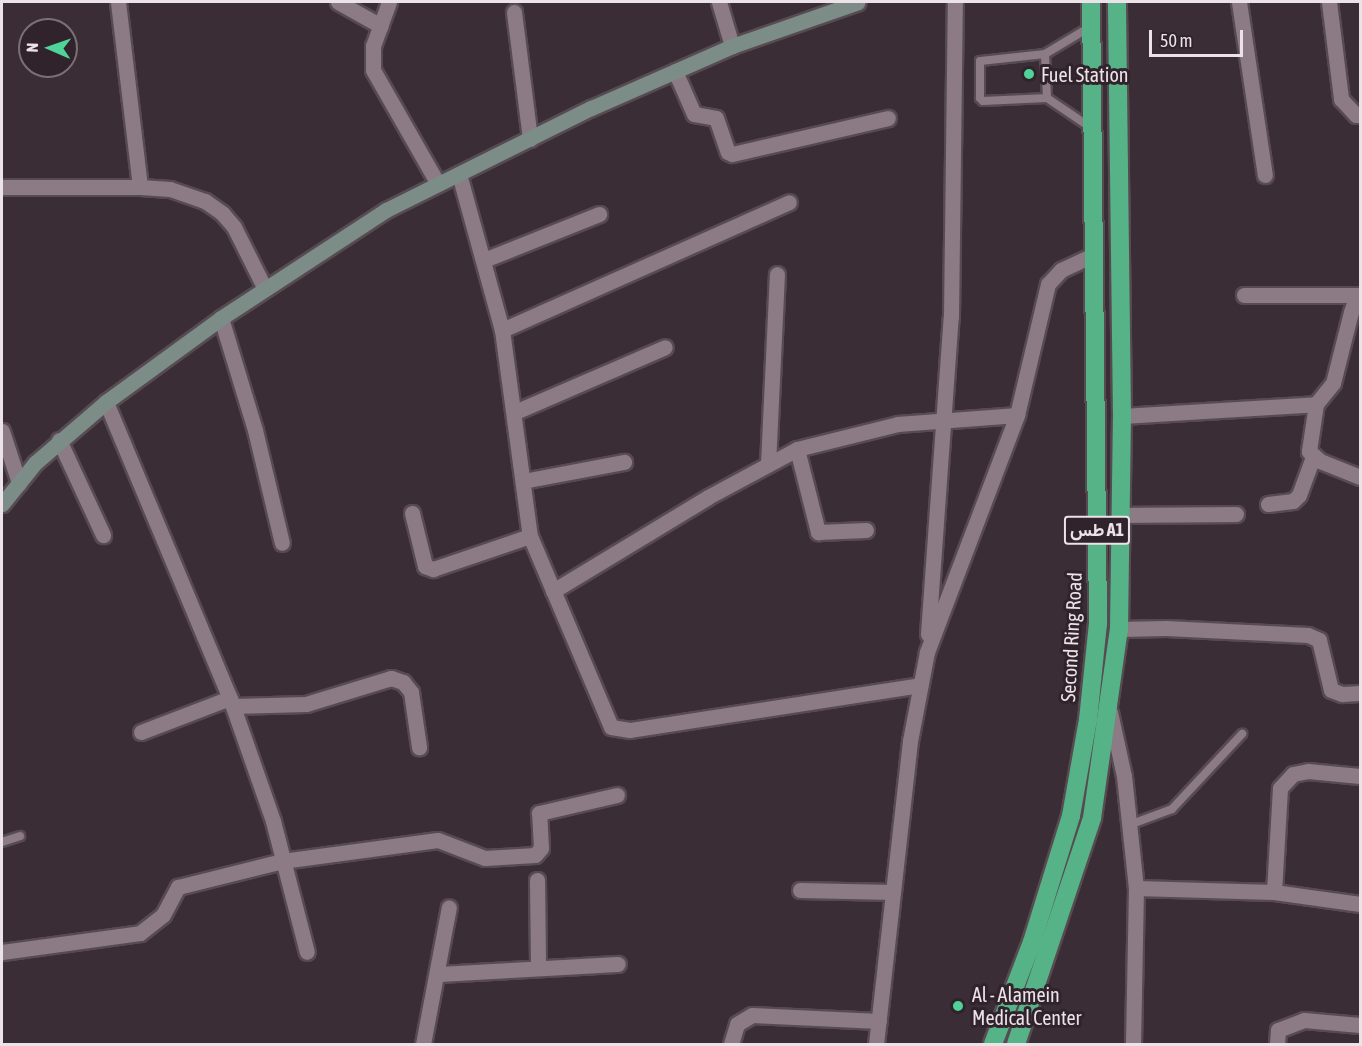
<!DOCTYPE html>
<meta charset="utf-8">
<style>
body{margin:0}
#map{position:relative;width:1362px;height:1046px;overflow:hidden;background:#3b2d36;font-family:"Asap Condensed",Vazirmatn,sans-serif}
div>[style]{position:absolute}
.roads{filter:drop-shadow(2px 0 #574b52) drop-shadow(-2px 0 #574b52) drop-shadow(0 2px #574b52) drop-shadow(0 -2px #574b52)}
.lane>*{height:8px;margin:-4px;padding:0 4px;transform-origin:4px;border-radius:4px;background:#8c7b85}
.street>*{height:15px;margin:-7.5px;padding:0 7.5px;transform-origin:7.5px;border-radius:7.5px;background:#8c7b85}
.secondary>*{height:15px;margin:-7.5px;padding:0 7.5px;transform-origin:7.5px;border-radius:7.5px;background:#7c8c86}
.highway>*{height:18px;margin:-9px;padding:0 9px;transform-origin:9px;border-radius:9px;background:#55b387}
.dots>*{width:16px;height:16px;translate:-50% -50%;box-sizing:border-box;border:3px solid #31232c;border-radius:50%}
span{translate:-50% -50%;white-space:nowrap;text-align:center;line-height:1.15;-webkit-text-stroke:6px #31232c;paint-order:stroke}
.shield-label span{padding:2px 4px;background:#31232c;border:2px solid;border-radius:4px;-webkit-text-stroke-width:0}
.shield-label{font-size:18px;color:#ece3e8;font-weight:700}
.poi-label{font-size:20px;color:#ece3e8}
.left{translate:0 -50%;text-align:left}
.street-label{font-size:20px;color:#ece3e8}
.frame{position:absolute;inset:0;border:3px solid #ece3e8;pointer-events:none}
.north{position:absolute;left:18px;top:18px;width:60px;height:60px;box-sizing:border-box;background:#31232c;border:2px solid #7c7077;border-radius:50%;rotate:272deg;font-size:16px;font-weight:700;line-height:24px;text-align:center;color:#ece3e8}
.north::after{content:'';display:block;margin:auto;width:21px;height:27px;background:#4fd399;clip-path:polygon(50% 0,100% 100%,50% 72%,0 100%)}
.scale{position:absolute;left:1149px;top:30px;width:94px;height:27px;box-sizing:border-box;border:3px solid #ece3e8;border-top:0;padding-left:8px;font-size:18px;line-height:21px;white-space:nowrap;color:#ece3e8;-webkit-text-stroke:4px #31232c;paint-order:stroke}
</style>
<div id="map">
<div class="roads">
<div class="lane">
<i style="left:1090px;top:27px;width:52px;rotate:149deg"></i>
<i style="left:1045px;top:54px;width:44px;rotate:87.4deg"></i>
<i style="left:1047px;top:98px;width:52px;rotate:34deg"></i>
<i style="left:1045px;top:54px;width:65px;rotate:173.9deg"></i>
<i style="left:980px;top:61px;width:37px;rotate:90deg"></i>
<i style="left:980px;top:98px;width:4px;rotate:45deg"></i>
<i style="left:983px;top:101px;width:64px;rotate:-2.7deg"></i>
<i style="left:1129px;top:825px;width:46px;rotate:-20.4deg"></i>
<i style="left:1172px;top:809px;width:103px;rotate:-47deg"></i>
<i style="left:2px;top:842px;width:19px;rotate:-18deg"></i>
</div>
<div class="street">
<i style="left:118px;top:2px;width:186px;rotate:83.2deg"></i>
<i style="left:140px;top:187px;width:30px;rotate:4deg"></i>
<i style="left:170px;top:189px;width:37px;rotate:19deg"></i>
<i style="left:205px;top:201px;width:21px;rotate:35deg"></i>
<i style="left:222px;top:213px;width:18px;rotate:49deg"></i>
<i style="left:234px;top:227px;width:69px;rotate:63.4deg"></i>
<i style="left:338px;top:2px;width:49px;rotate:29.2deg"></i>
<i style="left:389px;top:2px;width:47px;rotate:110deg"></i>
<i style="left:373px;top:46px;width:24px;rotate:90deg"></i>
<i style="left:373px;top:70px;width:131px;rotate:60.3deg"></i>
<i style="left:719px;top:2px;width:46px;rotate:73.5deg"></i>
<i style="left:1239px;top:2px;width:175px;rotate:81.5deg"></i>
<i style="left:1329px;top:2px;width:98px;rotate:82.9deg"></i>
<i style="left:1341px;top:99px;width:22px;rotate:47deg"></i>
<i style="left:1356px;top:115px;width:4px"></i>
<i style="left:514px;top:12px;width:128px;rotate:82.8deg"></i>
<i style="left:675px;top:71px;width:47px;rotate:66.2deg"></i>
<i style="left:694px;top:114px;width:22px;rotate:10deg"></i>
<i style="left:716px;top:118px;width:36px;rotate:71deg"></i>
<i style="left:728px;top:152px;width:4px;rotate:27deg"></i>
<i style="left:732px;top:154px;width:160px;rotate:-13deg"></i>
<i style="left:459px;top:174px;width:162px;rotate:74.6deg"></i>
<i style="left:502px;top:330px;width:208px;rotate:82.3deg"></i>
<i style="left:530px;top:536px;width:207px;rotate:67deg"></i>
<i style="left:611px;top:727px;width:19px;rotate:9deg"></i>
<i style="left:630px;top:730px;width:294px;rotate:-8.8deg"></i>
<i style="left:2px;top:187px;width:138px"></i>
<i style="left:484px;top:260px;width:124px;rotate:-21.8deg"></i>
<i style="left:1244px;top:295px;width:113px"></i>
<i style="left:221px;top:318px;width:117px;rotate:73.1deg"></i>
<i style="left:255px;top:430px;width:116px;rotate:76.6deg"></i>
<i style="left:502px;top:330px;width:314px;rotate:-24deg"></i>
<i style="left:106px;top:402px;width:321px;rotate:67.3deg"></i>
<i style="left:230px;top:698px;width:130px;rotate:70.7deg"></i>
<i style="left:273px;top:821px;width:135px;rotate:75.5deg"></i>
<i style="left:1316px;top:404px;width:48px;rotate:98.5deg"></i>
<i style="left:1309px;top:451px;width:15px;rotate:42deg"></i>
<i style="left:1320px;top:461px;width:43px;rotate:21.8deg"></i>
<i style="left:515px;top:412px;width:163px;rotate:-23.4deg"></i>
<i style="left:1122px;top:416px;width:194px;rotate:-3.5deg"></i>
<i style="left:1316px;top:404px;width:27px;rotate:-51deg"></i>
<i style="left:1333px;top:383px;width:73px;rotate:-75.8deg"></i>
<i style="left:1351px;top:312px;width:18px;rotate:-71deg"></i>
<i style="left:1357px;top:295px;width:3px"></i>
<i style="left:2px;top:431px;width:55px;rotate:71.9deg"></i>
<i style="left:59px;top:440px;width:105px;rotate:65.1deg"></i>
<i style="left:797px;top:449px;width:86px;rotate:75.8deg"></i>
<i style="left:818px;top:532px;width:48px;rotate:-2.4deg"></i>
<i style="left:768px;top:464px;width:190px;rotate:-87.3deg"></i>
<i style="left:523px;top:481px;width:103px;rotate:-10.7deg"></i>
<i style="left:1268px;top:504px;width:25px;rotate:-7deg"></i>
<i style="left:1293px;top:501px;width:8px;rotate:-45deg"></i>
<i style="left:1299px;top:495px;width:40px;rotate:-69.8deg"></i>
<i style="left:412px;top:513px;width:55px;rotate:76.2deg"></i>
<i style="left:425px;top:566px;width:9px;rotate:21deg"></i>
<i style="left:433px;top:569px;width:102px;rotate:-18.8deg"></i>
<i style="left:1121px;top:515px;width:115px;rotate:-0.5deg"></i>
<i style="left:553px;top:591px;width:181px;rotate:-31.2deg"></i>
<i style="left:708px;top:497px;width:101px;rotate:-28.3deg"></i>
<i style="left:797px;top:449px;width:104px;rotate:-13.9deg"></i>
<i style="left:898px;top:424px;width:119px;rotate:-4.3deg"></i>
<i style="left:1119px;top:629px;width:47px;rotate:-1.2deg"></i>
<i style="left:1166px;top:628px;width:142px;rotate:2.8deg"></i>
<i style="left:1308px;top:635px;width:12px;rotate:24deg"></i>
<i style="left:1319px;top:640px;width:51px;rotate:76.5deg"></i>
<i style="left:1331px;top:690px;width:12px;rotate:20deg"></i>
<i style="left:1342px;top:694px;width:18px;rotate:-3deg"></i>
<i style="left:928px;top:634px;width:318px;rotate:-85.9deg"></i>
<i style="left:951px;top:317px;width:315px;rotate:-89.3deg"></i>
<i style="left:233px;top:706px;width:73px;rotate:-1.6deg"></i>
<i style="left:306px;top:704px;width:89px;rotate:-17deg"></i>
<i style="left:391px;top:678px;width:13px;rotate:18deg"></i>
<i style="left:403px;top:682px;width:13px;rotate:51deg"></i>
<i style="left:411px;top:692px;width:56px;rotate:81.7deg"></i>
<i style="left:1110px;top:712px;width:66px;rotate:77.7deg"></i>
<i style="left:1124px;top:776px;width:113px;rotate:83.9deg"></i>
<i style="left:1136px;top:888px;width:156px;rotate:91.1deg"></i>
<i style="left:141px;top:732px;width:95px;rotate:-20.9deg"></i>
<i style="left:537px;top:880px;width:87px;rotate:89.3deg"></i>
<i style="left:1136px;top:888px;width:138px;rotate:1.7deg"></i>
<i style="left:1274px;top:892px;width:87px;rotate:7.9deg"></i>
<i style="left:800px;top:890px;width:93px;rotate:1.2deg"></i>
<i style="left:1274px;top:892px;width:104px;rotate:-86.7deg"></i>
<i style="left:1280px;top:788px;width:19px;rotate:-47deg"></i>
<i style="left:1293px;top:774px;width:15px;rotate:-11deg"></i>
<i style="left:1308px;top:771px;width:52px;rotate:5.5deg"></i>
<i style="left:2px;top:952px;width:139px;rotate:-7.8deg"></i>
<i style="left:140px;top:933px;width:29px;rotate:-38deg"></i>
<i style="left:163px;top:915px;width:32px;rotate:-62deg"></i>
<i style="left:178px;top:887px;width:107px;rotate:-14deg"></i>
<i style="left:282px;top:861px;width:157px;rotate:-7.7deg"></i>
<i style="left:438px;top:840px;width:50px;rotate:21deg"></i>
<i style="left:485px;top:858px;width:50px;rotate:-3.4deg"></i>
<i style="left:535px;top:855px;width:9px;rotate:-49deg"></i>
<i style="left:541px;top:848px;width:35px;rotate:-93deg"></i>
<i style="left:539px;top:813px;width:80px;rotate:-13deg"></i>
<i style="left:438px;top:974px;width:180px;rotate:-3.2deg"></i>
<i style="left:423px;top:1044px;width:139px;rotate:-79.3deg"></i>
<i style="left:731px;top:1044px;width:21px;rotate:-73deg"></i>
<i style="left:737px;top:1024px;width:17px;rotate:-31deg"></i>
<i style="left:752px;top:1015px;width:127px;rotate:2.7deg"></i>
<i style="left:876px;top:1044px;width:305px;rotate:-83.6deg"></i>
<i style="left:910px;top:741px;width:91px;rotate:-79.2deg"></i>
<i style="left:927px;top:652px;width:254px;rotate:-69.2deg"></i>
<i style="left:1017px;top:415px;width:135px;rotate:-76.7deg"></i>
<i style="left:1048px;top:284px;width:19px;rotate:-47deg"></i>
<i style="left:1061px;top:270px;width:33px;rotate:-25deg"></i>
<i style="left:1277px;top:1044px;width:14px;rotate:-86deg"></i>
<i style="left:1278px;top:1030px;width:28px;rotate:-21deg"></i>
<i style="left:1304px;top:1020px;width:56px;rotate:5.1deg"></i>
</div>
<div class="secondary">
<i style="left:2px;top:504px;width:53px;rotate:-51.2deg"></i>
<i style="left:35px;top:463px;width:94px;rotate:-40.7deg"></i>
<i style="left:106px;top:402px;width:142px;rotate:-36.1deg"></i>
<i style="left:221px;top:318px;width:197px;rotate:-33.2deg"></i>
<i style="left:386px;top:210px;width:229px;rotate:-26.5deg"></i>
<i style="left:591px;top:108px;width:154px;rotate:-23.7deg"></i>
<i style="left:732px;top:46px;width:133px;rotate:-19.2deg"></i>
</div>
<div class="highway">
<i style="left:993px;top:1044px;width:109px;rotate:-69.1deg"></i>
<i style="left:1032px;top:942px;width:132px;rotate:-72.8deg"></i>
<i style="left:1071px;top:816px;width:97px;rotate:-80deg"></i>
<i style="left:1088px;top:720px;width:97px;rotate:-84.1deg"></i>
<i style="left:1098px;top:624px;width:622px;rotate:-90.64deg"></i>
<i style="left:1016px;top:1044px;width:238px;rotate:-71.4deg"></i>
<i style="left:1092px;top:818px;width:191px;rotate:-81.9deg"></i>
<i style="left:1119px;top:629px;width:213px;rotate:-89.2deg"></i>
<i style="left:1122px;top:416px;width:414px;rotate:-90.7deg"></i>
</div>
</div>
<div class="dots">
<i style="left:1029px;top:74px;background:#4fd399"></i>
<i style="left:958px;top:1006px;background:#4fd399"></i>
</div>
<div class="shield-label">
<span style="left:1097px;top:530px">طس A1</span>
</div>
<div class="poi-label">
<span class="left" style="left:1041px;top:74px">Fuel Station</span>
<span class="left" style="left:972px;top:1006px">Al - Alamein<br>Medical Center</span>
</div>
<div class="street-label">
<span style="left:1071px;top:637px;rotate:-87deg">Second Ring Road</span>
</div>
<div class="frame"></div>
<div class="north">N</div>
<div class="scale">50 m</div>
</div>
